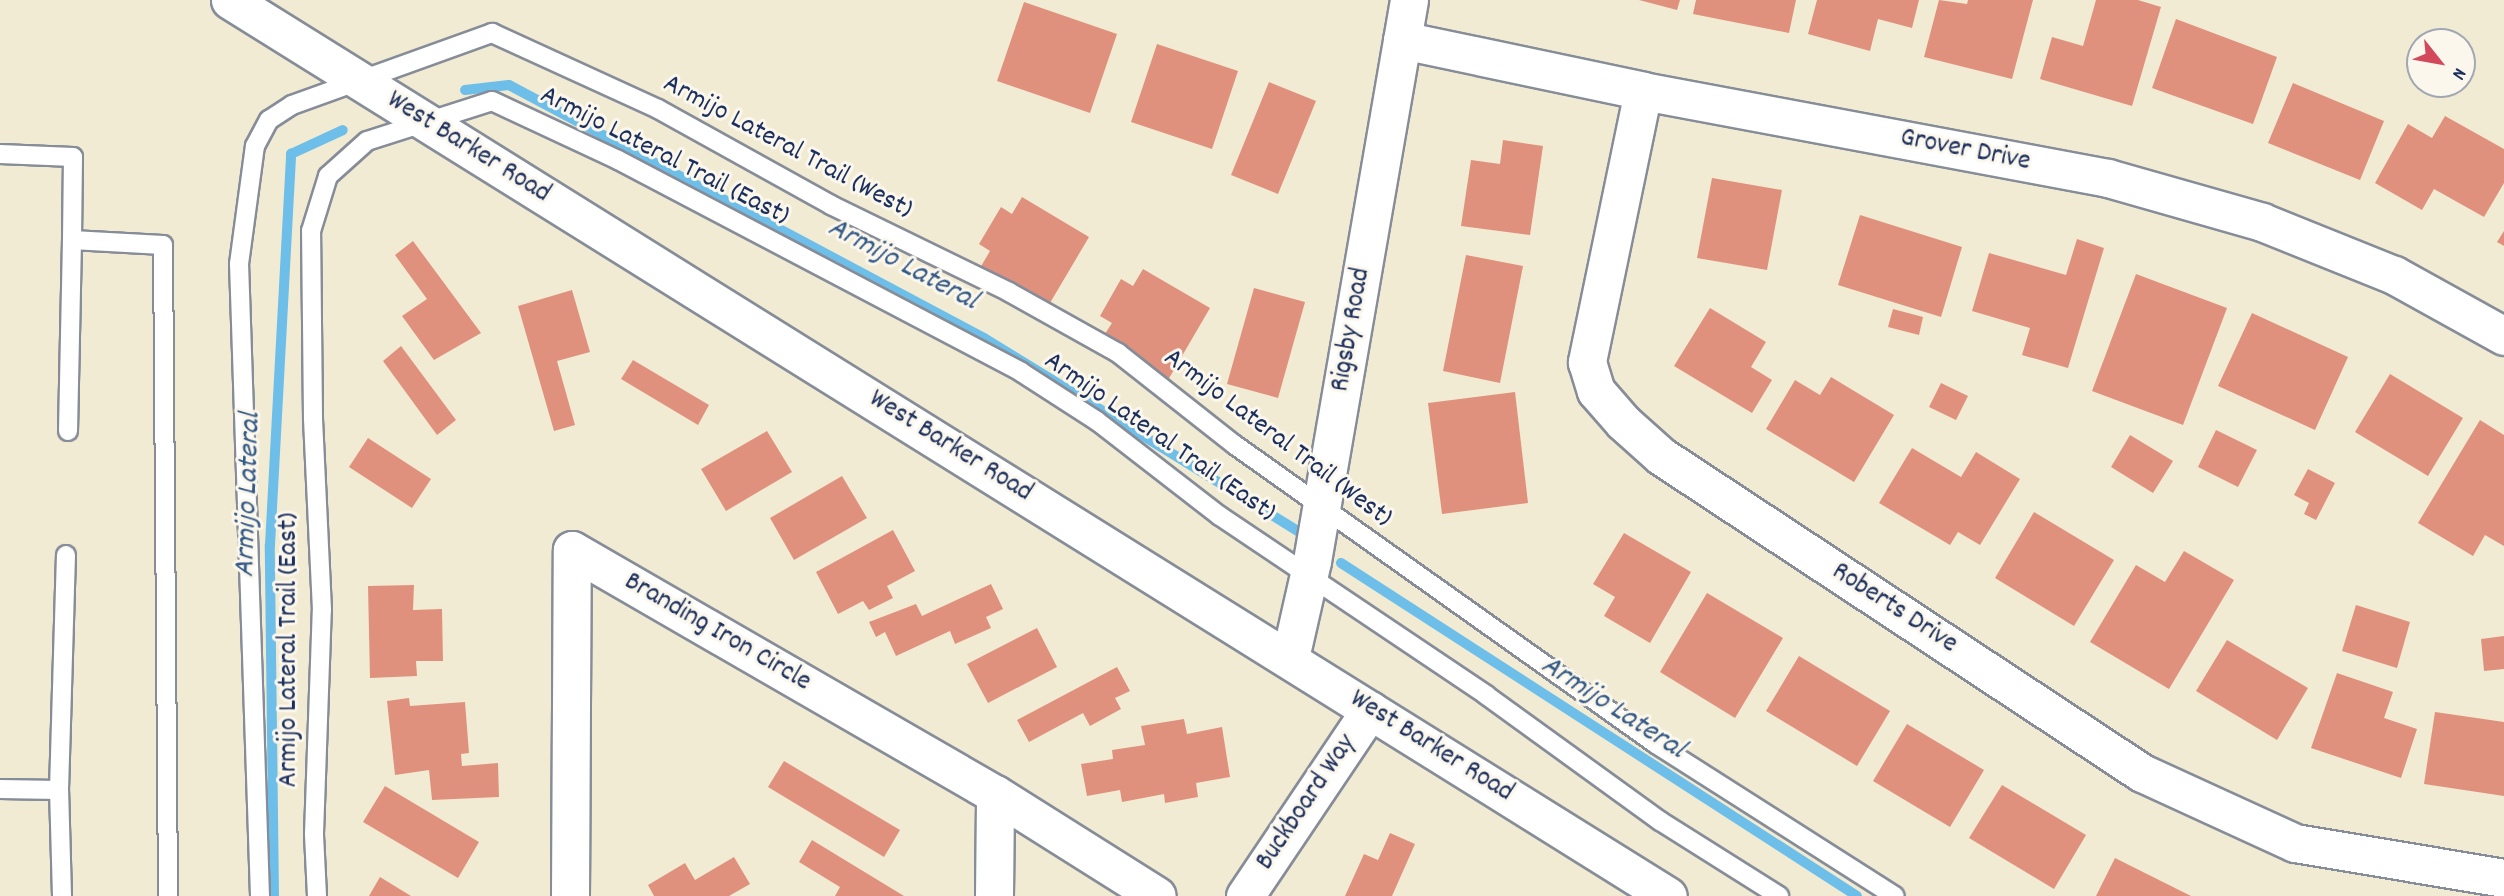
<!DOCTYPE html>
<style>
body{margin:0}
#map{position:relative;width:2504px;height:896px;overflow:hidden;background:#f2ebd3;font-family:Dekko,sans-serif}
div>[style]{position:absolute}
.stream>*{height:10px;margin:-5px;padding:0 5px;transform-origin:5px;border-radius:5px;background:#6dbee8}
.building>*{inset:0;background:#df917d}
.roads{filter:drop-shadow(2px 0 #868d98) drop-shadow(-2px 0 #868d98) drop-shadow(0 2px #868d98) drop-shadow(0 -2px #868d98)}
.lane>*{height:18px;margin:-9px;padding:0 9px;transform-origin:9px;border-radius:9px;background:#fff}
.street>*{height:37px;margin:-18.5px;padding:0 18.5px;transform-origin:18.5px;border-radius:18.5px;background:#fff}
span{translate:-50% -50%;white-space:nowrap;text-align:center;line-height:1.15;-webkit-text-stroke:6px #fbf7ec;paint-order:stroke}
.street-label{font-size:28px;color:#1b2f5e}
.water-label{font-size:30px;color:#345a87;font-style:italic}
.north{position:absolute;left:2406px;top:28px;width:70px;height:70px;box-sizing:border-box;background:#fbf7ec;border:2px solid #a1a7b3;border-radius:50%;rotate:121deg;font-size:19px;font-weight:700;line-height:28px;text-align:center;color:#1b2f5e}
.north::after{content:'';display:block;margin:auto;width:24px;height:32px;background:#d1495b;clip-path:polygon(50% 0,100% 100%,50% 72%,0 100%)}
</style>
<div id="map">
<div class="stream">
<i style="left:465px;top:90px;width:44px;rotate:-6.5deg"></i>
<i style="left:509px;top:85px;width:538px;rotate:28.04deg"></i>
<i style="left:984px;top:338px;width:370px;rotate:31.6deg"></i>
<i style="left:1341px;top:563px;width:614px;rotate:32.84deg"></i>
<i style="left:274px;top:896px;width:351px;rotate:-90.7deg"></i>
<i style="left:270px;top:545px;width:392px;rotate:-86.9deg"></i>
<i style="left:291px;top:154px;width:57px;rotate:-24.8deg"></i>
</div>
<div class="building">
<i style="clip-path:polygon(1639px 0,1680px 0,1677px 10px)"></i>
<i style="clip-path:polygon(1696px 0,1796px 0,1789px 33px,1693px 14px)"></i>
<i style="clip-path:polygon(1817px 0,1919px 0,1912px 28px,1878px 19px,1870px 51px,1808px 34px)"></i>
<i style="clip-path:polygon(1939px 0,1967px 4px,1968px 0,2033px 0,2012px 79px,1924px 57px)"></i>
<i style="clip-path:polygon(2096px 0,2138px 0,2161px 7px,2132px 106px,2040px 79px,2052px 37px,2083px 46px)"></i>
<i style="clip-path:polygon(1024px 2px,1117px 34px,1090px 113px,997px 81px)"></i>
<i style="clip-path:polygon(2176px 19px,2277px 57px,2253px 124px,2152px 88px)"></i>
<i style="clip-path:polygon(1157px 44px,1238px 71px,1212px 149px,1131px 122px)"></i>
<i style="clip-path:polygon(1269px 82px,1316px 101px,1278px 194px,1231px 175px)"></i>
<i style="clip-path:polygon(2293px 83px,2384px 121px,2360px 180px,2268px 143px)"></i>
<i style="clip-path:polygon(2445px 116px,2504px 149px,2504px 183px,2484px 217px,2434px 189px,2422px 210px,2375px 183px,2408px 124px,2432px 138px)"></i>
<i style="clip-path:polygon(1503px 140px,1543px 146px,1530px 235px,1461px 226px,1471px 160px,1500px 164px)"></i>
<i style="clip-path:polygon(1712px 178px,1782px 190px,1767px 270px,1697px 258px)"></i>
<i style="clip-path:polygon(1022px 197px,1089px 237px,1047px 308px,980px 268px,990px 251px,979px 244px,1001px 207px,1012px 214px)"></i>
<i style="clip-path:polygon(1860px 215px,1962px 247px,1941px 317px,1838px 285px)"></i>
<i style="clip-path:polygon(2504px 231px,2504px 246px,2497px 242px)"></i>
<i style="clip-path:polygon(2077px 239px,2104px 248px,2068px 368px,2022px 355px,2030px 328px,1972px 311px,1989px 253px,2066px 275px)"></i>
<i style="clip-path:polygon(413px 241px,481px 333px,434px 360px,402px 316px,427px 299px,395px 255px)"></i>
<i style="clip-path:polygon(1466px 255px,1523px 266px,1500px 383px,1443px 371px)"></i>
<i style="clip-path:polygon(1143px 269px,1210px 308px,1168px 380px,1101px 340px,1112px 323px,1100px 316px,1121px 279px,1133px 286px)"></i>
<i style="clip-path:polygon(2136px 274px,2227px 308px,2183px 425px,2092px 391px)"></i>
<i style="clip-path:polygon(1254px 288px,1305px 302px,1278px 398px,1227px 384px)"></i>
<i style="clip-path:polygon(572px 290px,590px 352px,557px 361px,575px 425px,554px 431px,518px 306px)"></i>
<i style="clip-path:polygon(1710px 308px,1766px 342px,1751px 367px,1772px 380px,1752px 413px,1674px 366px)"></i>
<i style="clip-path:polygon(1893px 309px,1923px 317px,1919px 335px,1888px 327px)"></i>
<i style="clip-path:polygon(2252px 313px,2348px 357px,2315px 430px,2218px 386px)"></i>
<i style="clip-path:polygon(401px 346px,456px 420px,437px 435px,383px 361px)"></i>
<i style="clip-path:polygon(633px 360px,709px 405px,698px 425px,621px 379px)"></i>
<i style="clip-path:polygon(2390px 374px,2463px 418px,2428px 476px,2355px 432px)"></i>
<i style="clip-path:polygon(1831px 377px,1894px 415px,1854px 482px,1766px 429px,1795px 380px,1820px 395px)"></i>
<i style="clip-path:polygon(1941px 383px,1968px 396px,1956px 420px,1929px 407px)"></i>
<i style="clip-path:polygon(1515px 392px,1528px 503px,1442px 514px,1428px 403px)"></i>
<i style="clip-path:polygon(2480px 420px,2504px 435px,2504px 546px,2485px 535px,2473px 556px,2418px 523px)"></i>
<i style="clip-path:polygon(2216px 430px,2257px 450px,2238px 487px,2198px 467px)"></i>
<i style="clip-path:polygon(767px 431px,792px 472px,726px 511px,701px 469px)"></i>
<i style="clip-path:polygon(2130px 435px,2173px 461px,2153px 493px,2111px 467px)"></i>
<i style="clip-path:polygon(368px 438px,431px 479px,412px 508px,349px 467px)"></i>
<i style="clip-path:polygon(1912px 448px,1961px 477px,1976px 452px,2020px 479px,1980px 545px,1958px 532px,1950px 545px,1879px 503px)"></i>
<i style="clip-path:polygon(2308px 469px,2335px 483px,2316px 520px,2304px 514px,2309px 503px,2294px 495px)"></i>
<i style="clip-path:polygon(842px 476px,867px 518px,794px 560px,770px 518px)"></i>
<i style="clip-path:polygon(2034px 512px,2114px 560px,2074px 626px,1995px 578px)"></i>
<i style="clip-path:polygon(893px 530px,915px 571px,887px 586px,893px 598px,869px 610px,863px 601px,838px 614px,816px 572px)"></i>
<i style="clip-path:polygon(1624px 533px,1691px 572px,1650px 643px,1604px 616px,1615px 597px,1593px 584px)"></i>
<i style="clip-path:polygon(2184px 551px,2234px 580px,2169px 689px,2090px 642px,2136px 565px,2165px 582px)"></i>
<i style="clip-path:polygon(991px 584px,1003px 609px,986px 617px,991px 628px,955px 644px,950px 631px,896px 656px,885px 632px,876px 637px,869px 622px,916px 604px,922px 616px)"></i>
<i style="clip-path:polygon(414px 585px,413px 610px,442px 609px,443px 661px,416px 661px,417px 676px,370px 678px,368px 586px)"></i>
<i style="clip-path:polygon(1707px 593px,1783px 638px,1735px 718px,1660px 672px)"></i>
<i style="clip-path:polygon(2356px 605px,2410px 622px,2397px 668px,2342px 651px)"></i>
<i style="clip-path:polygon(1037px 628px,1057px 667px,988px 703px,967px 664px)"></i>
<i style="clip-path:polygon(2504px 636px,2504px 669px,2484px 671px,2481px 639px)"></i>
<i style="clip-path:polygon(2227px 640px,2308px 688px,2277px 740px,2196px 691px)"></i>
<i style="clip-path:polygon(1799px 656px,1890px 711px,1857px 766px,1766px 711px)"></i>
<i style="clip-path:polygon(1117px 667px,1130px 691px,1115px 698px,1121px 709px,1090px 726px,1083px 713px,1029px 742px,1017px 720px)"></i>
<i style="clip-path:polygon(2337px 673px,2393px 692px,2384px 718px,2417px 729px,2401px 778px,2311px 748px)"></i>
<i style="clip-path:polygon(409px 698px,410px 706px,465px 702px,469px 753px,461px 754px,462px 766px,498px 763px,499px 797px,432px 800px,429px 770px,395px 775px,387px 701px)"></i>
<i style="clip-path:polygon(2435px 712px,2504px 722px,2504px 796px,2424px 784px)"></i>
<i style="clip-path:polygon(1184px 719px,1187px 734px,1222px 727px,1230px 777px,1196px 783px,1198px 797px,1165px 803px,1164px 794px,1122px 802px,1120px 790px,1087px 796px,1081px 764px,1113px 759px,1112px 750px,1145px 745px,1141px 726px)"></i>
<i style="clip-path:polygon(1907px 724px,1984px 770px,1950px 827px,1873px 781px)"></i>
<i style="clip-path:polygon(784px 761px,900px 830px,884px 857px,768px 787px)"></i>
<i style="clip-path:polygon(2002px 785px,2086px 835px,2054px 889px,1969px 838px)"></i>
<i style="clip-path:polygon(385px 786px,479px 842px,458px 878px,363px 822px)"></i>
<i style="clip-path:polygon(1390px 833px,1415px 844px,1392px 896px,1345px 896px,1364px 854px,1378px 860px)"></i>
<i style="clip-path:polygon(812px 840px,904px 896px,835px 896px,840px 887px,799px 862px)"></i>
<i style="clip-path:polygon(734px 857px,750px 884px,729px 896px,654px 896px,648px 885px,685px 863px,695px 880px)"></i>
<i style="clip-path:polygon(2115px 858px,2191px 896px,2096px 896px)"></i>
<i style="clip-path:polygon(380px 877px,411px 896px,369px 896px)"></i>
</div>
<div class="roads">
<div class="lane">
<i style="left:0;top:154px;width:73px;rotate:2.4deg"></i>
<i style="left:73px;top:157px;width:83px;rotate:90.7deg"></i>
<i style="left:68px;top:431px;width:191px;rotate:-88.8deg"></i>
<i style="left:72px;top:240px;width:91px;rotate:3.1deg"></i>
<i style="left:163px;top:245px;width:651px;rotate:89.56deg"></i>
<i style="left:0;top:789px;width:59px;rotate:1deg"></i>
<i style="left:62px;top:896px;width:106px;rotate:-91.6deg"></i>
<i style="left:59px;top:790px;width:235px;rotate:-88.3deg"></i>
<i style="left:260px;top:896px;width:632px;rotate:-91.9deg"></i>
<i style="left:239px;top:264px;width:119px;rotate:-82.3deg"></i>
<i style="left:255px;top:146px;width:30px;rotate:-62deg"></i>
<i style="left:269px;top:120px;width:27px;rotate:-33deg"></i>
<i style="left:292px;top:105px;width:213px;rotate:-19.8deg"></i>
<i style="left:492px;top:33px;width:183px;rotate:24.6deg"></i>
<i style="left:658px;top:109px;width:198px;rotate:29deg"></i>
<i style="left:831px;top:205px;width:198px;rotate:26deg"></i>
<i style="left:1009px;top:292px;width:125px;rotate:29.2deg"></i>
<i style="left:1118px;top:353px;width:149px;rotate:38.2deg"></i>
<i style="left:1235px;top:445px;width:516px;rotate:35.38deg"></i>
<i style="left:1656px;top:744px;width:283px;rotate:32.5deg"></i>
<i style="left:317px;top:896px;width:62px;rotate:-92.8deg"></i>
<i style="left:314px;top:834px;width:224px;rotate:-88deg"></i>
<i style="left:322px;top:610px;width:193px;rotate:-92.7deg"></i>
<i style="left:313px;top:417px;width:186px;rotate:-90.6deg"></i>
<i style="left:311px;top:231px;width:58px;rotate:-72.8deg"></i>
<i style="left:328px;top:176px;width:52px;rotate:-41.9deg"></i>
<i style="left:367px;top:141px;width:131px;rotate:-17.7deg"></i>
<i style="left:492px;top:101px;width:139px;rotate:25.1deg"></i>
<i style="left:618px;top:160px;width:455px;rotate:27.7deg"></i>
<i style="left:1021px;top:372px;width:90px;rotate:32.8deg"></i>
<i style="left:1097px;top:421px;width:155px;rotate:37.7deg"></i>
<i style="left:1220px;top:516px;width:321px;rotate:33.9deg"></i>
<i style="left:1486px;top:695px;width:215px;rotate:35.9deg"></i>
<i style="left:1660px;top:821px;width:141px;rotate:32.2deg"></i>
</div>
<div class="street">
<i style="left:230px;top:0;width:1694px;rotate:31.93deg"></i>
<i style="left:1402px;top:40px;width:246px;rotate:11.9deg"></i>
<i style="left:1643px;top:91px;width:473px;rotate:10.6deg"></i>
<i style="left:2108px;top:178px;width:160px;rotate:15.9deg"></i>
<i style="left:2262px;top:222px;width:142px;rotate:21.9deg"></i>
<i style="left:2394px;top:275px;width:126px;rotate:29deg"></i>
<i style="left:1643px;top:91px;width:277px;rotate:101.7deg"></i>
<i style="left:1587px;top:362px;width:30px;rotate:73deg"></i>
<i style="left:1596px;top:391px;width:41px;rotate:48.9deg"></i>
<i style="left:1623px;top:422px;width:51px;rotate:41.8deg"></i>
<i style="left:1661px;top:456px;width:576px;rotate:33.39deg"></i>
<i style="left:2142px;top:773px;width:168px;rotate:24.6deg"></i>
<i style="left:2295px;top:843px;width:212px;rotate:9.5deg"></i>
<i style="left:1290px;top:658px;width:99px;rotate:-77.2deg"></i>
<i style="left:1312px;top:561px;width:569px;rotate:-80.19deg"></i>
<i style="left:570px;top:896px;width:346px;rotate:-89.7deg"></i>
<i style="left:572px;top:550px;width:488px;rotate:30deg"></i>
<i style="left:995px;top:794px;width:191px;rotate:32.2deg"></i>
<i style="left:994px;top:896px;width:102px;rotate:-89.4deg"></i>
<i style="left:1245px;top:896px;width:224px;rotate:-56.1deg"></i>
</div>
</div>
<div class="street-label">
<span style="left:468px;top:148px;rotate:32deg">West Barker Road</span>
<span style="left:787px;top:148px;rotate:28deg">Armijo Lateral Trail (West)</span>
<span style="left:1965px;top:151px;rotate:11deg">Grover Drive</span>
<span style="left:664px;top:157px;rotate:27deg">Armijo Lateral Trail (East)</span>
<span style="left:1352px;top:330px;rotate:-80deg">Rigsby Road</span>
<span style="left:1159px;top:438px;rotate:35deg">Armijo Lateral Trail (East)</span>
<span style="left:1277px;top:439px;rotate:37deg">Armijo Lateral Trail (West)</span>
<span style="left:950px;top:447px;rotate:32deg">West Barker Road</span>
<span style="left:1894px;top:609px;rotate:33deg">Roberts Drive</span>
<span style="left:717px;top:633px;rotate:30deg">Branding Iron Circle</span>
<span style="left:290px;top:650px;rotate:-90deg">Armijo Lateral Trail (East)</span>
<span style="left:1431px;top:747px;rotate:32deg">West Barker Road</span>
<span style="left:1307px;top:803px;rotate:-56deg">Buckboard Way</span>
</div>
<div class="water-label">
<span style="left:902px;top:266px;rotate:28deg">Armijo Lateral</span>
<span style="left:250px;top:495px;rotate:-88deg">Armijo Lateral</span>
<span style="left:1612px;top:709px;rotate:33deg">Armijo Lateral</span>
</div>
<div class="north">N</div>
</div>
